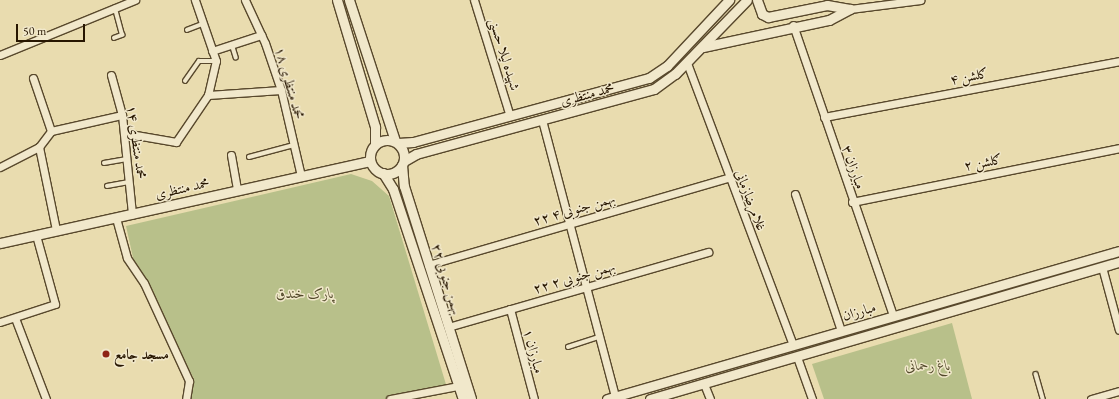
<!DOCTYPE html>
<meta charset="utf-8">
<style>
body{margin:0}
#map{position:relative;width:1119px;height:399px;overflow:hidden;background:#e9dcaf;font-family:"EB Garamond",Amiri,serif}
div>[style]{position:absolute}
.green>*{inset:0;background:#b8c08a}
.roads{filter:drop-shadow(1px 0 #58482c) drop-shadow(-1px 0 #58482c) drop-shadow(0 1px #58482c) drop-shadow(0 -1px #58482c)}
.service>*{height:3.5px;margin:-1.75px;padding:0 1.75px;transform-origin:1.75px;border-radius:1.75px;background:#f1e8cb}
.minor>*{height:7px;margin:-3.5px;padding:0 3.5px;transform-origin:3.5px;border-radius:3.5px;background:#f1e8cb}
.tertiary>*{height:9px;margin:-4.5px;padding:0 4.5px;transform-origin:4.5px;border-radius:4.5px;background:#f1e8cb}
.tertiary>.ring{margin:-4.5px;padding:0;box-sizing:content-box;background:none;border:9px solid #f1e8cb;border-radius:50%}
.dots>*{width:11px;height:11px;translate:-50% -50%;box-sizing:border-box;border:2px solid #f1e8cb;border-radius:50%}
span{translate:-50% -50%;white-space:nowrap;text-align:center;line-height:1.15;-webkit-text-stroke:3px #f1e8cb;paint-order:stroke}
.street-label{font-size:14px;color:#271601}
.park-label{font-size:14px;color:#52492a;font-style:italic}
.poi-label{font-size:14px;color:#271601;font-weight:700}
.left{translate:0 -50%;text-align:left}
.scale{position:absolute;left:16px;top:24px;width:69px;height:18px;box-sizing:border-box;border:2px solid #271601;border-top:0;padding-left:5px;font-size:12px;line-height:14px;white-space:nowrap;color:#271601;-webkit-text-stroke:3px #f1e8cb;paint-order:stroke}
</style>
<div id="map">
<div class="green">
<i style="clip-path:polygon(351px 174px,372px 181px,389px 196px,448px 391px,402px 399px,190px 399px,194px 379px,134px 262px,126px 226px)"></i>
<i style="clip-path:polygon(952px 323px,972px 399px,824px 399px,812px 364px)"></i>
</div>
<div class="roads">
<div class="service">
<i style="left:187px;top:30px;width:17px;rotate:-21deg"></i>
<i style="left:114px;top:38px;width:9px;rotate:-21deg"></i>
<i style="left:122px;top:35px;width:28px;rotate:-105deg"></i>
<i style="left:232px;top:44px;width:14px;rotate:73deg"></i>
<i style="left:185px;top:81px;width:24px;rotate:-55deg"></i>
<i style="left:199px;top:61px;width:17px"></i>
<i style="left:249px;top:157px;width:47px;rotate:-14.9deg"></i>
<i style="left:104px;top:163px;width:23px;rotate:-10deg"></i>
<i style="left:107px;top:186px;width:22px;rotate:-10deg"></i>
<i style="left:568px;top:347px;width:33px;rotate:-18deg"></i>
<i style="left:1036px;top:374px;width:26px;rotate:74deg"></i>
</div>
<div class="minor">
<i style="left:245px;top:0;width:47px;rotate:65.1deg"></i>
<i style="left:265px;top:43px;width:50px;rotate:71.2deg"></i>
<i style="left:281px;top:90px;width:88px;rotate:76.9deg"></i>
<i style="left:474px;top:0;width:121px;rotate:72.8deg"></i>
<i style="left:850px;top:9px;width:71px;rotate:-7.3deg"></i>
<i style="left:793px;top:25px;width:308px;rotate:71deg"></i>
<i style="left:212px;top:51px;width:52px;rotate:-18.1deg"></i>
<i style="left:0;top:55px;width:146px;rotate:-22.2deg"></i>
<i style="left:687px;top:63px;width:301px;rotate:69.4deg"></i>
<i style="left:111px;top:75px;width:41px;rotate:74.6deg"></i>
<i style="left:122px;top:115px;width:100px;rotate:84.2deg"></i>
<i style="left:33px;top:78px;width:56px;rotate:71.2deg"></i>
<i style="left:208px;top:95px;width:73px;rotate:-3.9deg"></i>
<i style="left:824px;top:117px;width:300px;rotate:-10.7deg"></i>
<i style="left:542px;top:120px;width:286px;rotate:75.2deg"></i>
<i style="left:124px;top:133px;width:53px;rotate:9.8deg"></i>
<i style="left:176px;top:142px;width:57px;rotate:-55.8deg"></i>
<i style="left:208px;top:95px;width:35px;rotate:-77deg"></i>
<i style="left:216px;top:61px;width:65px;rotate:-109deg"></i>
<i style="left:39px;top:147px;width:85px;rotate:78.4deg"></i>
<i style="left:231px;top:155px;width:36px;rotate:80deg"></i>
<i style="left:0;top:167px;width:44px;rotate:-27.1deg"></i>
<i style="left:39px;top:147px;width:20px;rotate:-53deg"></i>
<i style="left:51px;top:131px;width:73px;rotate:-12.7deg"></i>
<i style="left:795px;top:194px;width:145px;rotate:71.4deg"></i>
<i style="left:852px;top:202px;width:272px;rotate:-11.4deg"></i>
<i style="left:116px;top:218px;width:41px;rotate:74.6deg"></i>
<i style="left:127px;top:258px;width:30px;rotate:56deg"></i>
<i style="left:144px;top:283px;width:108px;rotate:65.3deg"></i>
<i style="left:189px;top:381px;width:18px;rotate:99deg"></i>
<i style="left:428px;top:265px;width:312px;rotate:-16.2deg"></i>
<i style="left:1102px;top:267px;width:65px;rotate:74.9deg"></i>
<i style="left:510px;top:309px;width:93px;rotate:75.1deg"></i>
<i style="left:15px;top:318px;width:87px;rotate:69.1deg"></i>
<i style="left:0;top:322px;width:58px;rotate:-18.1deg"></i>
<i style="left:55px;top:304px;width:72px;rotate:-105.4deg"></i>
<i style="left:448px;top:327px;width:271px;rotate:-16.1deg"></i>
<i style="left:797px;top:357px;width:45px;rotate:70.3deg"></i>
<i style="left:704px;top:384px;width:16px;rotate:68deg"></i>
<i style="left:390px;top:399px;width:69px;rotate:-10.8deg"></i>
<i style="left:1091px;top:399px;width:29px;rotate:-16deg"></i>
</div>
<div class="tertiary">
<i style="left:337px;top:0;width:133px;rotate:73.3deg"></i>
<i style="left:375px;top:127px;width:17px;rotate:90deg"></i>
<i style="left:349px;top:0;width:148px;rotate:71.9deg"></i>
<i style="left:757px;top:0;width:15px;rotate:70deg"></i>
<i style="left:762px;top:14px;width:7px;rotate:27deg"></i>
<i style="left:768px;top:17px;width:60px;rotate:-11.5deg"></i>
<i style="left:827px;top:5px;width:23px;rotate:10deg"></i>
<i style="left:703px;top:47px;width:129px;rotate:-12.1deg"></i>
<i style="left:829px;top:20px;width:24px;rotate:-28deg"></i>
<i class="ring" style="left:370px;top:140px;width:25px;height:25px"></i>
<i style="left:398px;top:143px;width:15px;rotate:-4deg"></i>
<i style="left:413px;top:142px;width:245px;rotate:-15.2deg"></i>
<i style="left:649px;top:78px;width:22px;rotate:-34deg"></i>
<i style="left:667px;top:66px;width:91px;rotate:-46.8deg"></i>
<i style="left:404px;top:161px;width:14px;rotate:-30deg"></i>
<i style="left:416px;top:154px;width:247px;rotate:-15.3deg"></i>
<i style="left:654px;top:89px;width:26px;rotate:-36deg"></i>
<i style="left:675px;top:74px;width:103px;rotate:-45.8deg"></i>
<i style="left:402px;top:165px;width:21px;rotate:85deg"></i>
<i style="left:404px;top:186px;width:223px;rotate:72.5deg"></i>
<i style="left:383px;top:173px;width:19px;rotate:58deg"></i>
<i style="left:393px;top:189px;width:221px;rotate:71.6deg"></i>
<i style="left:0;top:243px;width:379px;rotate:-12.5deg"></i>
<i style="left:607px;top:399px;width:533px;rotate:-16.12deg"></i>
<i style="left:650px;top:399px;width:489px;rotate:-16.3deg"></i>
</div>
</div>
<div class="dots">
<i style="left:106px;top:354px;background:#8f2418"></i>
</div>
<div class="street-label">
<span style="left:505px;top:54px;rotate:73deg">شهیده لیلا حسنی</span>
<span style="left:969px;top:76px;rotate:-11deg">ګلشن ۴</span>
<span style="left:290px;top:83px;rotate:74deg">محمد منتظری ۱۸</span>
<span style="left:587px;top:94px;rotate:-15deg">محمد منتظری</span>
<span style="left:137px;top:142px;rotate:82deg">محمد منتظری ۱۴</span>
<span style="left:983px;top:162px;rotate:-11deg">ګلشن ۲</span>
<span style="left:854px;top:167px;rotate:71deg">مبارزان ۳</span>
<span style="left:182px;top:188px;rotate:-13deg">محمد منتظری</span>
<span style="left:751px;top:200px;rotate:69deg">غلامرضازمانی</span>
<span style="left:574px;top:209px;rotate:-16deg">۲۲ بهمن جنوبی ۴</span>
<span style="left:574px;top:277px;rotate:-16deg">۲۲ بهمن جنوبی ۲</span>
<span style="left:447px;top:279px;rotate:73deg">۲۲ بهمن جنوبی</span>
<span style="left:859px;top:311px;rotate:-16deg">مبارزان</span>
<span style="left:534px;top:351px;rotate:75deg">مبارزان ۱</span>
</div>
<div class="park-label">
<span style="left:305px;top:293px">پارک خندق</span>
<span style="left:928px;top:365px">باغ رحمانی</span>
</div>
<div class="poi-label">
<span class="left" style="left:114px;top:354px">مسجد جامع</span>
</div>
<div class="scale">50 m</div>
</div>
